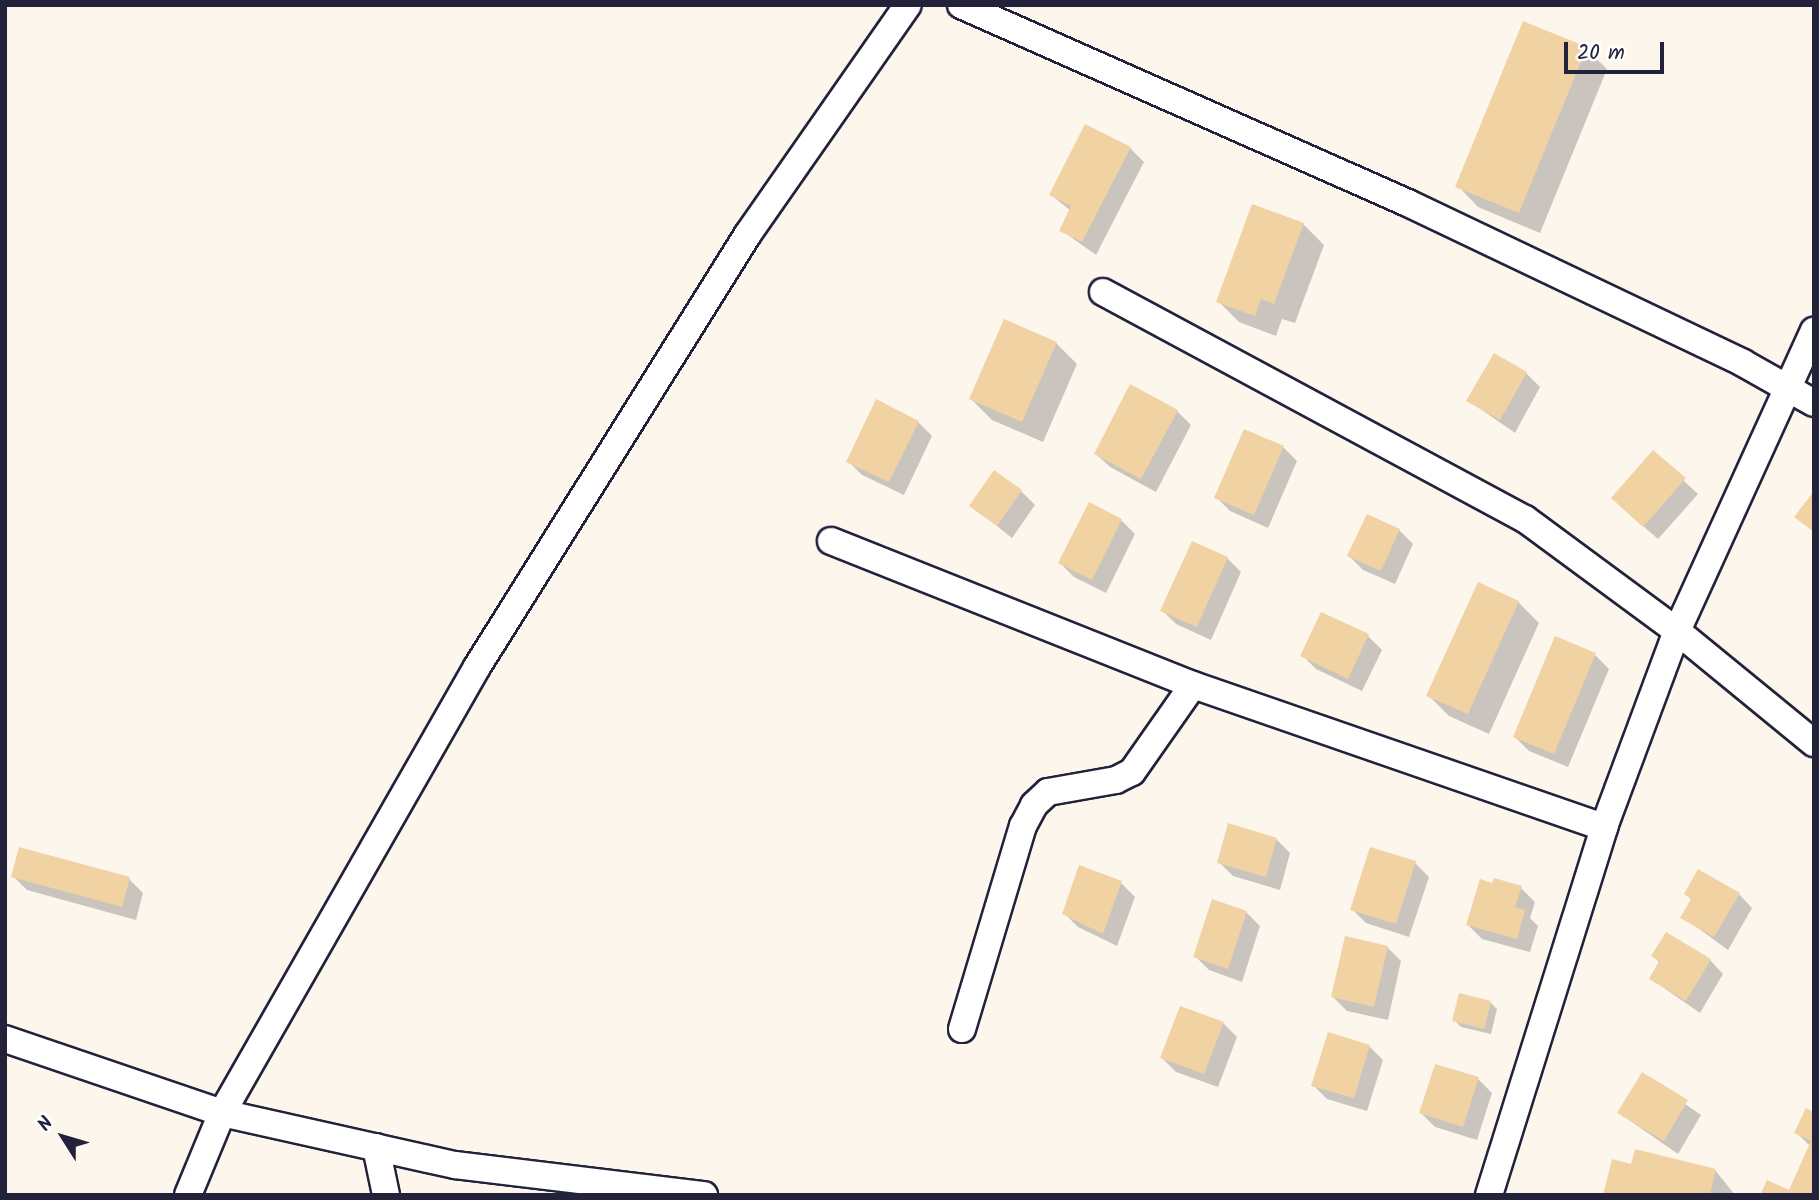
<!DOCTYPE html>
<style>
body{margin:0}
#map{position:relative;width:1819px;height:1200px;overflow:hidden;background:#fcf6ed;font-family:Kalam,sans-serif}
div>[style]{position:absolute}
.shadow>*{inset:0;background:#0003}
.building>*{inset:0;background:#f1d2a3}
.roads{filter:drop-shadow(2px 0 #22223b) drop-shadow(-2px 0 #22223b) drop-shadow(0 2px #22223b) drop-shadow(0 -2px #22223b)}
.minor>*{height:26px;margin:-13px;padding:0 13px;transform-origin:13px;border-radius:13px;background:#fff}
span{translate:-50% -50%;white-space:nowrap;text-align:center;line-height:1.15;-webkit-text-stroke:7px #fff;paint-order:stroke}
.frame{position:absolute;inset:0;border:7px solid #22223b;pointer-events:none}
.north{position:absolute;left:28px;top:1102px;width:70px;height:70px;-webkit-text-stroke:5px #fff;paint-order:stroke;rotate:307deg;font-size:19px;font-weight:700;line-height:28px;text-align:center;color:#22223b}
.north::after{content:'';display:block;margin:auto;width:24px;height:32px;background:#22223b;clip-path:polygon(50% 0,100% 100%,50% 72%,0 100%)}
.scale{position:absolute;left:1564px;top:42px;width:100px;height:32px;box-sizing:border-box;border:4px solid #22223b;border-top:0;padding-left:9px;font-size:21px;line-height:24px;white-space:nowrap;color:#22223b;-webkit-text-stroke:5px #fff;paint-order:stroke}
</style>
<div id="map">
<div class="shadow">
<i style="clip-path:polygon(1586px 49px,1607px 69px,1540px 233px,1478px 207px,1458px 186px)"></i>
<i style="clip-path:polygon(1130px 148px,1144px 162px,1096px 255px,1061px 230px,1071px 211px,1051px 195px)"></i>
<i style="clip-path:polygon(1303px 224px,1324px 245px,1295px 323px,1282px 319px,1276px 336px,1239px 322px,1218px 301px)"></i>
<i style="clip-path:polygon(1056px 343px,1077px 364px,1043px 442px,992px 420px,971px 399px)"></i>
<i style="clip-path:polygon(1494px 355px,1526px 373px,1540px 387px,1515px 433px,1469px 401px)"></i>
<i style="clip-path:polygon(1131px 387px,1177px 411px,1191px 425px,1156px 492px,1110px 467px,1096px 454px)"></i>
<i style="clip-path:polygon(918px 422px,932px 436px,904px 495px,862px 475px,848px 461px)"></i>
<i style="clip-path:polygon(1283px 447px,1297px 461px,1268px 528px,1230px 511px,1216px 497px)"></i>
<i style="clip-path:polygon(1653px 452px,1698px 494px,1658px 539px,1627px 512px)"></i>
<i style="clip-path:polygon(1021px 491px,1035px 505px,1012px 538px,972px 506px)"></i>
<i style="clip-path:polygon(1121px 520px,1135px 534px,1106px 593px,1074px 577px,1060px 563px)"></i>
<i style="clip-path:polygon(1399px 530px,1413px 544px,1395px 584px,1363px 570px,1349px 556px)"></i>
<i style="clip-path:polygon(1227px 558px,1241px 572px,1211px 640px,1176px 624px,1162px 610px)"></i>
<i style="clip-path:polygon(1518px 602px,1539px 623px,1489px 734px,1449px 716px,1428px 695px)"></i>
<i style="clip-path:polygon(1368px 636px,1382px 650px,1362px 691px,1316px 669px,1302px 655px)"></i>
<i style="clip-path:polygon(1595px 655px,1609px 669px,1568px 767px,1529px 751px,1515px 737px)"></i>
<i style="clip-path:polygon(1276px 839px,1290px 853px,1280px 890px,1233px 876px,1219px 862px)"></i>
<i style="clip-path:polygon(1415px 863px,1429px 877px,1409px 937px,1366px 923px,1352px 909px)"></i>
<i style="clip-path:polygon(13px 876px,129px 879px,143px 893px,136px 920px,27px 890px)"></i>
<i style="clip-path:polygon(1121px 883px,1135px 897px,1117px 946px,1078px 927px,1064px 913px)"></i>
<i style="clip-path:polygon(1521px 888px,1535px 902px,1530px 918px,1538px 926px,1530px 952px,1482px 939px,1468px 925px)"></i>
<i style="clip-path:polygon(1686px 894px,1739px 894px,1752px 908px,1728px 950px,1683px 917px,1692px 901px)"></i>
<i style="clip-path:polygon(1246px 912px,1260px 926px,1242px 982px,1209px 970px,1195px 956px)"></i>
<i style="clip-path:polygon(1387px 947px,1401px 961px,1388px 1020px,1347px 1011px,1333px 997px)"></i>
<i style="clip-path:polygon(1653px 956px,1710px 960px,1723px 974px,1700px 1013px,1651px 979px,1660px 963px)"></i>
<i style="clip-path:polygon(1491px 1003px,1497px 1009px,1491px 1034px,1461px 1027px,1454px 1020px)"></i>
<i style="clip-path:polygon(1223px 1023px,1237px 1037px,1218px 1087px,1176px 1072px,1162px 1058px)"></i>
<i style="clip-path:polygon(1369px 1046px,1383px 1060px,1367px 1111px,1327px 1099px,1313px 1085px)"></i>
<i style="clip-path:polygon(1642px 1074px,1701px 1115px,1678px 1154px,1619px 1113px)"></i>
<i style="clip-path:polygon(1478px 1079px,1492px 1093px,1477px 1140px,1435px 1127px,1421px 1113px)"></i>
<i style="clip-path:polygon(1814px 1114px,1814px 1195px,1790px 1193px,1811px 1147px,1797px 1133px)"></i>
<i style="clip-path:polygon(1633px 1166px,1715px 1170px,1735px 1195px,1604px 1195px)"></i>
</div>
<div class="building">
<i style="clip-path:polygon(1523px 21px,1587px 47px,1519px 213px,1455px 187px)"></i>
<i style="clip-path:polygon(1085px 124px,1131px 147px,1082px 242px,1059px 231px,1071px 206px,1049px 195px)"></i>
<i style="clip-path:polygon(1252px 204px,1304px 223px,1274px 304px,1261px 299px,1255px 316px,1216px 302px)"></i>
<i style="clip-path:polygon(1004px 319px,1057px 342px,1022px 422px,969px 399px)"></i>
<i style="clip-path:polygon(1494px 353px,1527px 372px,1500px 420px,1466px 401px)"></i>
<i style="clip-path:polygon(1130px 384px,1178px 410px,1141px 479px,1094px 454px)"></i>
<i style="clip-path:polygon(876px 399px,919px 421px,889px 482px,846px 462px)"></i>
<i style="clip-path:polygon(1244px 429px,1284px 446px,1254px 515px,1214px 498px)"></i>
<i style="clip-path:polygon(1653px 450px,1686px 478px,1643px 527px,1611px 498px)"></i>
<i style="clip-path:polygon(994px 470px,1022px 490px,997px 526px,969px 506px)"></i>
<i style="clip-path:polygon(1814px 491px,1814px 532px,1794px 517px)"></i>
<i style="clip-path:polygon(1089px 502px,1122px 519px,1092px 580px,1058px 563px)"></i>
<i style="clip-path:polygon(1367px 514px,1400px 529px,1381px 571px,1347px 556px)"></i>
<i style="clip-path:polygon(1192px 541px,1228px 557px,1197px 627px,1160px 611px)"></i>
<i style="clip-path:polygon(1478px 582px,1519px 601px,1468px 714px,1426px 696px)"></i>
<i style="clip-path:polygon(1321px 612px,1369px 634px,1348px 679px,1300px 656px)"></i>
<i style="clip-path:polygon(1555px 636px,1596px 653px,1554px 754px,1513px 737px)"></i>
<i style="clip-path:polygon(1228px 823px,1277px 838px,1266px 877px,1217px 863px)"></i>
<i style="clip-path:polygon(19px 847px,130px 877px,122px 907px,11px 877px)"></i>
<i style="clip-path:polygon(1370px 847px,1416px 861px,1396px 924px,1350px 910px)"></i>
<i style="clip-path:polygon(1079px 865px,1122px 881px,1103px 934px,1062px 914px)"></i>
<i style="clip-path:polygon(1698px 869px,1740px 893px,1714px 937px,1680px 918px,1691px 899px,1684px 894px)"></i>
<i style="clip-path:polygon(1494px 878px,1522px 886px,1515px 907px,1525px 910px,1517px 939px,1466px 925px,1480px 879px,1492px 883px)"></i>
<i style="clip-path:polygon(1212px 899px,1247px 911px,1228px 969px,1193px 957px)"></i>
<i style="clip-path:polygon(1666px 932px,1711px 959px,1686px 1001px,1649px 979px,1659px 961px,1651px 956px)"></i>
<i style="clip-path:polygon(1345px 936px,1388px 946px,1374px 1007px,1331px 997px)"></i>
<i style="clip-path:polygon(1459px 993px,1491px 1001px,1484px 1029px,1452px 1021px)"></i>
<i style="clip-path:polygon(1180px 1006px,1224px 1022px,1204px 1074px,1160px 1058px)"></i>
<i style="clip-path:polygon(1328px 1032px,1370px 1045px,1354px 1098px,1311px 1086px)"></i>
<i style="clip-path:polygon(1435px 1064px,1479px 1077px,1463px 1127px,1419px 1113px)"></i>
<i style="clip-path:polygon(1642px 1072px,1688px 1100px,1664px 1141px,1617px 1113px)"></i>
<i style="clip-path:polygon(1806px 1108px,1814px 1112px,1814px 1195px,1760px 1195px,1767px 1180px,1789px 1190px,1811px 1141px,1794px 1133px)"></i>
<i style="clip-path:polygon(1635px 1149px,1716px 1169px,1710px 1195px,1603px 1195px,1612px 1159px,1631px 1164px)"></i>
</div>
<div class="roads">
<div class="minor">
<i style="left:961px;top:5px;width:489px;rotate:23.9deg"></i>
<i style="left:1408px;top:203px;width:371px;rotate:25.5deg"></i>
<i style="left:1743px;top:363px;width:81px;rotate:29.4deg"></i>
<i style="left:1103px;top:292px;width:479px;rotate:28.3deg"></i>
<i style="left:1525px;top:519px;width:189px;rotate:36.4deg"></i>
<i style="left:1677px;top:631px;width:177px;rotate:39.3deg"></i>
<i style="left:831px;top:541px;width:390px;rotate:21.7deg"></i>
<i style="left:1193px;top:685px;width:435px;rotate:19.1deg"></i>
<i style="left:962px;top:1029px;width:212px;rotate:-73.3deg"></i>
<i style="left:1023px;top:826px;width:24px;rotate:-62deg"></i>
<i style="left:1034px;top:805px;width:19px;rotate:-43deg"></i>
<i style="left:1048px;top:792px;width:69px;rotate:-10deg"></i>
<i style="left:1116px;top:780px;width:18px;rotate:-27deg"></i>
<i style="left:1132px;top:772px;width:106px;rotate:-55deg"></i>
<i style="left:5px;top:1039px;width:229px;rotate:18.8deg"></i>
<i style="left:222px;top:1113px;width:239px;rotate:12.6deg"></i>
<i style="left:455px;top:1165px;width:251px;rotate:6.9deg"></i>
<i style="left:376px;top:1147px;width:49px;rotate:78.2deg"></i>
<i style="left:188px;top:1195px;width:89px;rotate:-67.5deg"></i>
<i style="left:222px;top:1113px;width:514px;rotate:-60.24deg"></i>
<i style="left:477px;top:667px;width:511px;rotate:-57.96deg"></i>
<i style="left:748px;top:234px;width:279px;rotate:-55.1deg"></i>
<i style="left:1489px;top:1195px;width:386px;rotate:-72.6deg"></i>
<i style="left:1604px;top:827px;width:209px;rotate:-69.6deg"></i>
<i style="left:1677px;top:631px;width:330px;rotate:-65.5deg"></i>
</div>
</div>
<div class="frame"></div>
<div class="north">N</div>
<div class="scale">20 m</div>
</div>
